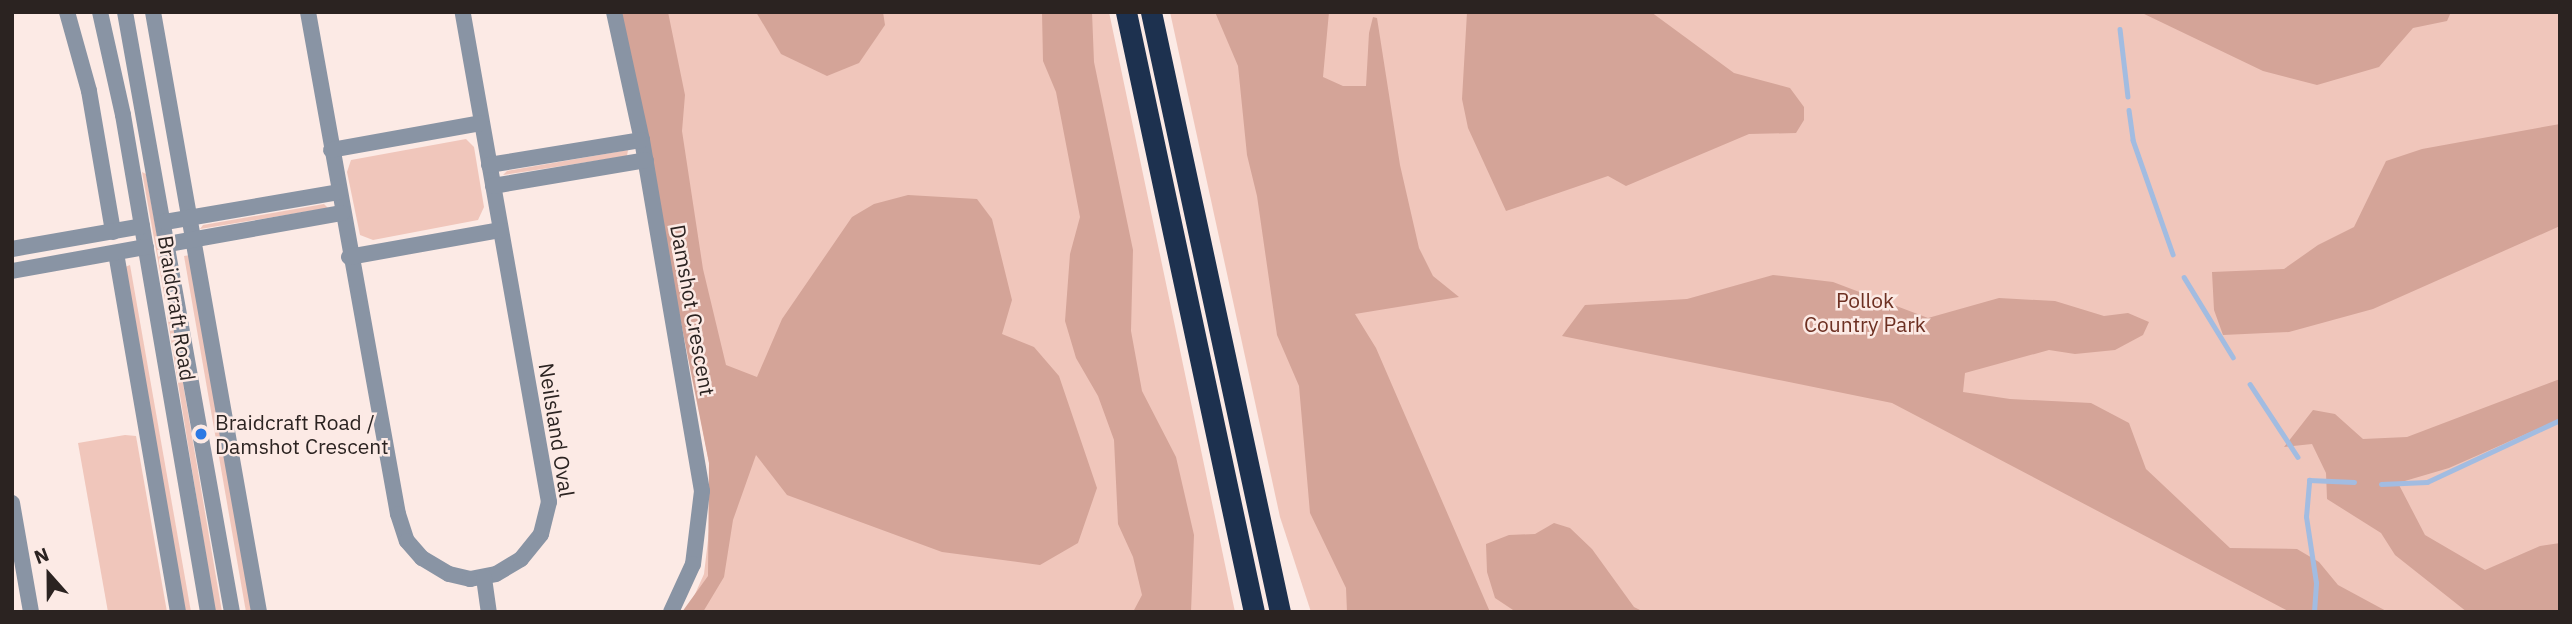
<!DOCTYPE html>
<style>
body{margin:0}
#map{position:relative;width:2572px;height:624px;overflow:hidden;background:#fceae5;font-family:"IBM Plex Sans",sans-serif}
div>[style]{position:absolute}
.green>*{inset:0;background:#f0c6bb}
.forest>*{inset:0;background:#d4a498}
.stream>*{height:4.5px;margin:-2.25px;padding:0 2.25px;transform-origin:2.25px;border-radius:2.25px;background:#a2bce1}
.minor>*{height:16px;margin:-8px;padding:0 8px;transform-origin:8px;border-radius:8px;background:#8994a4}
.highway>*{height:21px;margin:-10.5px;padding:0 10.5px;transform-origin:10.5px;border-radius:10.5px;background:#1d314f}
.dots>*{width:19px;height:19px;translate:-50% -50%;box-sizing:border-box;border:4px solid #fceae5;border-radius:50%}
span{translate:-50% -50%;white-space:nowrap;text-align:center;line-height:1.15;-webkit-text-stroke:5px #fceae5;paint-order:stroke}
.park-label{font-size:21px;color:#6d3022}
.street-label{font-size:21px;color:#2b2321}
.poi-label{font-size:21px;color:#2b2321}
.left{translate:0 -50%;text-align:left}
.frame{position:absolute;inset:0;border:14px solid #2b2321;pointer-events:none}
.north{position:absolute;left:14px;top:540px;width:70px;height:70px;-webkit-text-stroke:5px #fceae5;paint-order:stroke;rotate:339deg;font-size:19px;font-weight:700;line-height:28px;text-align:center;color:#2b2321}
.north::after{content:'';display:block;margin:auto;width:24px;height:32px;background:#2b2321;clip-path:polygon(50% 0,100% 100%,50% 72%,0 100%)}
</style>
<div id="map">
<div class="green">
<i style="clip-path:polygon(623px 12px,1109px 12px,1235px 612px,687px 612px,704px 574px,714px 489px)"></i>
<i style="clip-path:polygon(1170px 12px,2560px 12px,2560px 612px,1311px 612px,1280px 517px)"></i>
<i style="clip-path:polygon(466px 139px,474px 147px,484px 207px,478px 220px,373px 240px,360px 235px,347px 172px,351px 160px)"></i>
<i style="clip-path:polygon(628px 150px,627px 156px,503px 175px,507px 171px)"></i>
<i style="clip-path:polygon(142px 172px,146px 174px,168px 296px,165px 300px)"></i>
<i style="clip-path:polygon(324px 204px,328px 208px,200px 229px,203px 225px)"></i>
<i style="clip-path:polygon(190px 255px,252px 612px,246px 612px,184px 256px)"></i>
<i style="clip-path:polygon(130px 265px,191px 612px,185px 612px,125px 267px)"></i>
<i style="clip-path:polygon(167px 315px,172px 319px,222px 612px,215px 612px)"></i>
<i style="clip-path:polygon(125px 435px,136px 436px,167px 612px,108px 612px,78px 443px)"></i>
</div>
<div class="forest">
<i style="clip-path:polygon(619px 12px,668px 12px,685px 95px,682px 131px,703px 269px,726px 365px,757px 377px,782px 319px,852px 217px,874px 204px,908px 195px,977px 199px,992px 219px,1012px 300px,1002px 334px,1034px 347px,1059px 376px,1097px 488px,1078px 543px,1040px 565px,942px 552px,787px 495px,756px 455px,733px 520px,724px 577px,703px 612px,682px 612px,708px 576px,709px 463px)"></i>
<i style="clip-path:polygon(756px 12px,883px 12px,885px 25px,859px 63px,827px 76px,781px 54px)"></i>
<i style="clip-path:polygon(1042px 12px,1092px 12px,1094px 62px,1133px 250px,1131px 331px,1142px 391px,1176px 457px,1194px 535px,1191px 612px,1133px 612px,1142px 595px,1133px 557px,1118px 524px,1114px 440px,1098px 396px,1076px 358px,1065px 321px,1070px 254px,1080px 217px,1056px 92px,1043px 61px)"></i>
<i style="clip-path:polygon(1215px 12px,1329px 12px,1323px 77px,1343px 86px,1366px 86px,1369px 33px,1373px 17px,1377px 18px,1400px 165px,1419px 248px,1433px 276px,1459px 297px,1355px 314px,1376px 348px,1490px 612px,1347px 612px,1346px 588px,1310px 513px,1299px 386px,1277px 335px,1257px 196px,1247px 155px,1238px 66px)"></i>
<i style="clip-path:polygon(1467px 12px,1651px 12px,1734px 73px,1790px 88px,1804px 107px,1804px 120px,1796px 133px,1749px 134px,1626px 186px,1608px 176px,1506px 211px,1468px 128px,1462px 99px)"></i>
<i style="clip-path:polygon(2140px 12px,2451px 12px,2447px 21px,2413px 28px,2379px 67px,2317px 85px,2263px 71px)"></i>
<i style="clip-path:polygon(2560px 124px,2560px 226px,2373px 309px,2289px 332px,2223px 335px,2214px 310px,2212px 272px,2284px 269px,2318px 245px,2354px 227px,2386px 161px,2422px 149px)"></i>
<i style="clip-path:polygon(1773px 275px,1833px 282px,1928px 318px,1999px 298px,2055px 301px,2104px 316px,2128px 313px,2149px 322px,2143px 335px,2115px 350px,2075px 354px,2049px 350px,1965px 373px,1963px 392px,2010px 399px,2091px 403px,2129px 423px,2146px 469px,2230px 548px,2297px 549px,2319px 562px,2338px 585px,2388px 612px,2290px 612px,1892px 403px,1562px 336px,1585px 305px,1687px 299px)"></i>
<i style="clip-path:polygon(2560px 379px,2560px 419px,2449px 468px,2398px 483px,2425px 535px,2485px 570px,2540px 546px,2560px 543px,2560px 612px,2467px 612px,2395px 555px,2381px 533px,2327px 499px,2326px 473px,2312px 444px,2284px 447px,2313px 410px,2335px 414px,2363px 439px,2407px 437px)"></i>
<i style="clip-path:polygon(1554px 523px,1570px 528px,1592px 549px,1634px 607px,1644px 612px,1516px 612px,1495px 598px,1487px 572px,1486px 544px,1509px 535px,1535px 534px)"></i>
</div>
<div class="stream">
<i style="left:2120px;top:29px;width:68px;rotate:83.3deg"></i>
<i style="left:2129px;top:110px;width:30px;rotate:82deg"></i>
<i style="left:2133px;top:140px;width:121px;rotate:70.7deg"></i>
<i style="left:2184px;top:277px;width:94px;rotate:58.5deg"></i>
<i style="left:2250px;top:384px;width:87px;rotate:56.7deg"></i>
<i style="left:2381px;top:484px;width:46px;rotate:-2.5deg"></i>
<i style="left:2427px;top:482px;width:147px;rotate:-25deg"></i>
<i style="left:2314px;top:612px;width:29px;rotate:-86deg"></i>
<i style="left:2316px;top:583px;width:67px;rotate:-98.6deg"></i>
<i style="left:2306px;top:517px;width:37px;rotate:-85deg"></i>
<i style="left:2309px;top:480px;width:45px;rotate:2.5deg"></i>
</div>
<div class="minor">
<i style="left:67px;top:12px;width:82px;rotate:74.4deg"></i>
<i style="left:89px;top:91px;width:143px;rotate:80.3deg"></i>
<i style="left:100px;top:12px;width:106px;rotate:77.4deg"></i>
<i style="left:123px;top:115px;width:504px;rotate:80.29deg"></i>
<i style="left:125px;top:12px;width:609px;rotate:79.89deg"></i>
<i style="left:153px;top:12px;width:609px;rotate:79.98deg"></i>
<i style="left:308px;top:12px;width:510px;rotate:79.84deg"></i>
<i style="left:398px;top:514px;width:28px;rotate:72deg"></i>
<i style="left:407px;top:541px;width:23px;rotate:49deg"></i>
<i style="left:422px;top:558px;width:31px;rotate:31deg"></i>
<i style="left:449px;top:574px;width:22px;rotate:13deg"></i>
<i style="left:470px;top:579px;width:26px;rotate:-11deg"></i>
<i style="left:496px;top:574px;width:29px;rotate:-31deg"></i>
<i style="left:521px;top:559px;width:32px;rotate:-51deg"></i>
<i style="left:541px;top:534px;width:33px;rotate:-76deg"></i>
<i style="left:549px;top:502px;width:497px;rotate:-100deg"></i>
<i style="left:614px;top:12px;width:131px;rotate:77.7deg"></i>
<i style="left:642px;top:140px;width:356px;rotate:80.3deg"></i>
<i style="left:702px;top:491px;width:74px;rotate:97deg"></i>
<i style="left:693px;top:564px;width:53px;rotate:114.6deg"></i>
<i style="left:331px;top:150px;width:152px;rotate:-10.2deg"></i>
<i style="left:489px;top:165px;width:155px;rotate:-9.3deg"></i>
<i style="left:493px;top:186px;width:155px;rotate:-9.6deg"></i>
<i style="left:165px;top:222px;width:176px;rotate:-9.8deg"></i>
<i style="left:168px;top:244px;width:177px;rotate:-10.1deg"></i>
<i style="left:12px;top:249px;width:132px;rotate:-10deg"></i>
<i style="left:116px;top:253px;width:364px;rotate:80.2deg"></i>
<i style="left:349px;top:257px;width:153px;rotate:-10.1deg"></i>
<i style="left:12px;top:271px;width:136px;rotate:-10.2deg"></i>
<i style="left:12px;top:503px;width:111px;rotate:80.1deg"></i>
<i style="left:484px;top:578px;width:34px;rotate:82deg"></i>
</div>
<div class="highway">
<i style="left:1126px;top:12px;width:614px;rotate:77.96deg"></i>
<i style="left:1151px;top:12px;width:614px;rotate:77.87deg"></i>
</div>
<div class="dots">
<i style="left:201px;top:434px;background:#2c79e4"></i>
</div>
<div class="park-label">
<span style="left:1865px;top:312px">Pollok<br>Country Park</span>
</div>
<div class="street-label">
<span style="left:177px;top:308px;rotate:81deg">Braidcraft Road</span>
<span style="left:693px;top:310px;rotate:80deg">Damshot Crescent</span>
<span style="left:557px;top:430px;rotate:81deg">Neilsland Oval</span>
</div>
<div class="poi-label">
<span class="left" style="left:215px;top:434px">Braidcraft Road /<br>Damshot Crescent</span>
</div>
<div class="frame"></div>
<div class="north">N</div>
</div>
